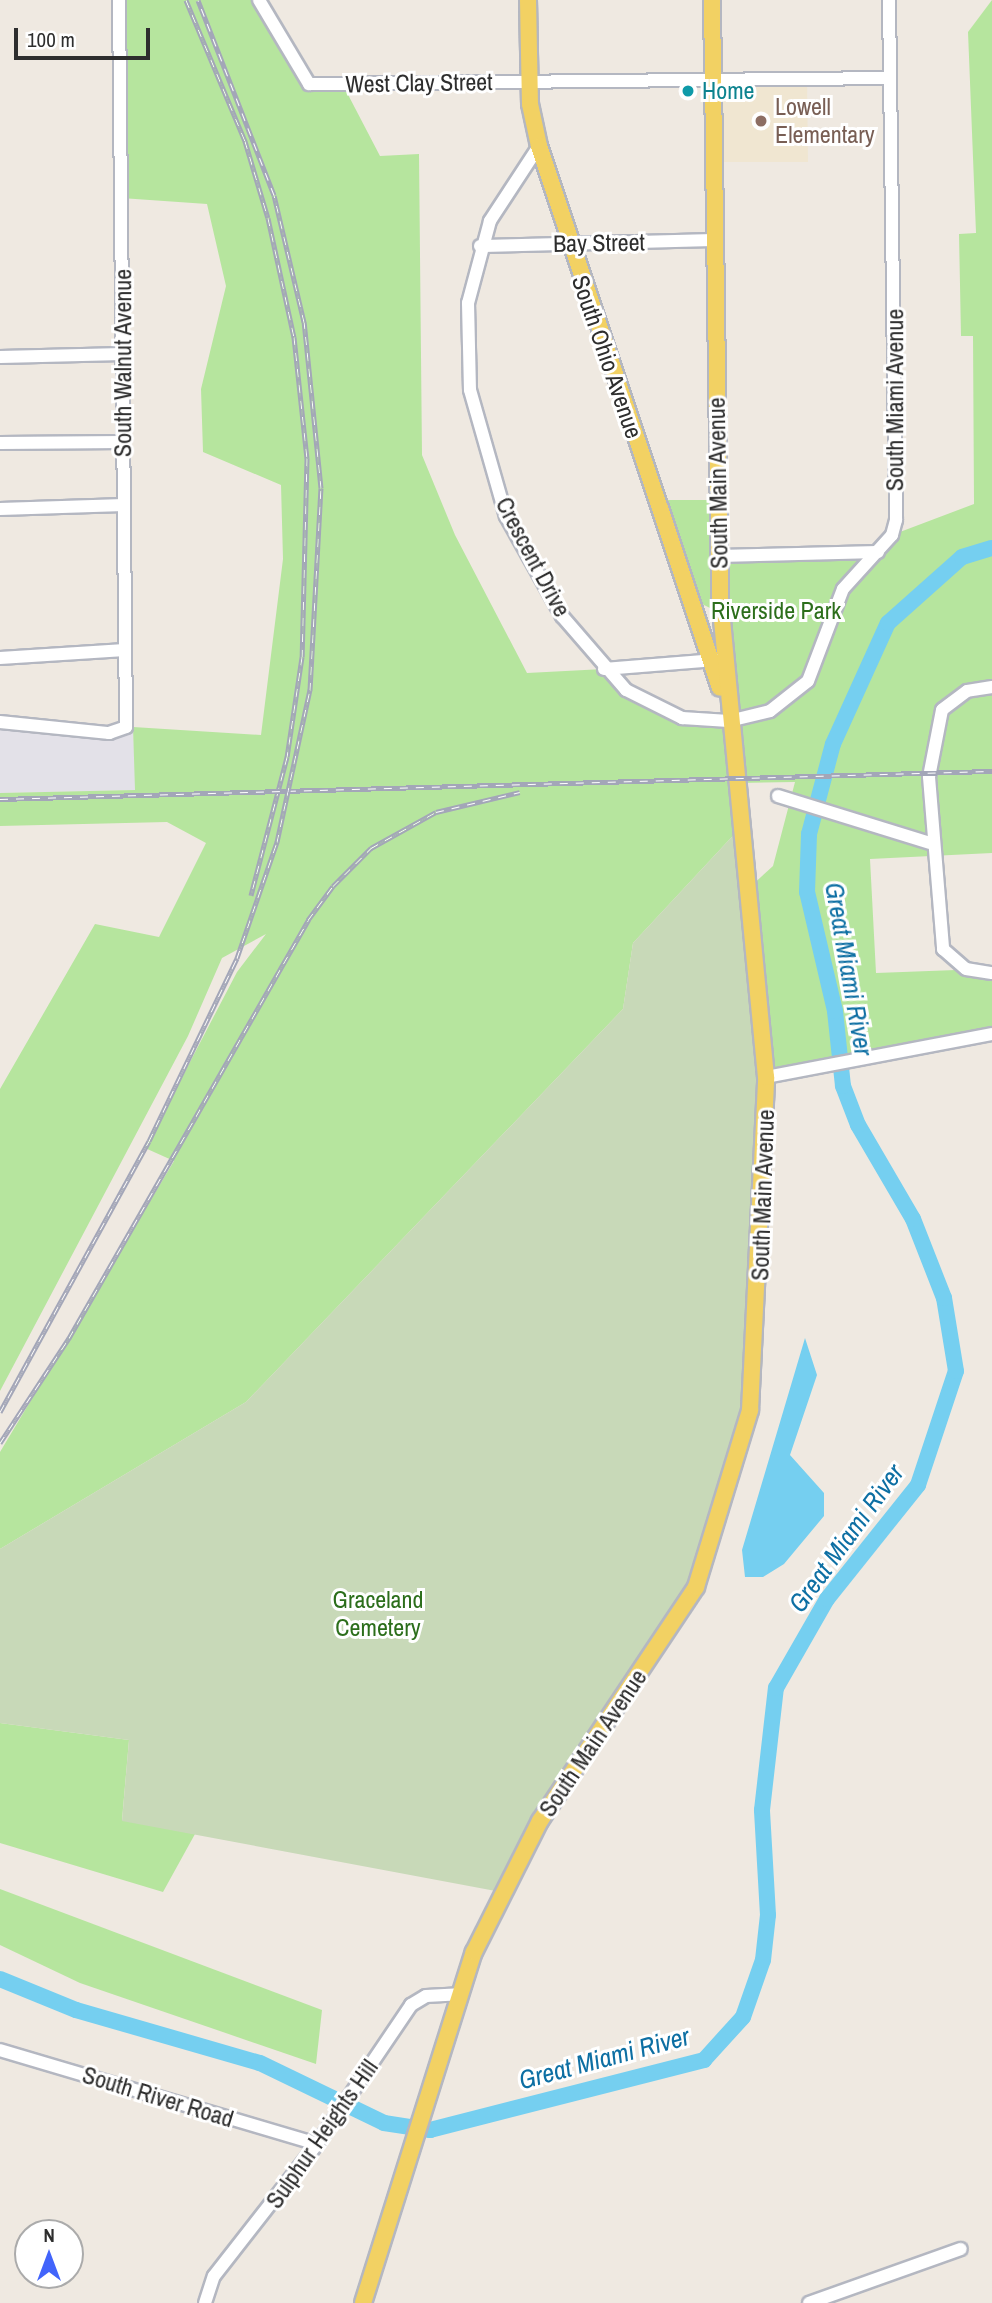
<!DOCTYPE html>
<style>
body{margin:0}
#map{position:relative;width:992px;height:2303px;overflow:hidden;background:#efe9e1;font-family:"Archivo Narrow",sans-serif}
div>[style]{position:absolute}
.industrial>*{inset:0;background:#e3e1e8}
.education>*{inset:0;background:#f0e6d1}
.green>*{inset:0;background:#b6e59e}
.cemetery>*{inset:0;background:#c8d9b8}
.water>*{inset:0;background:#75cff0}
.river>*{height:16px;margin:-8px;padding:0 8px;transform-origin:8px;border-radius:8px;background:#75cff0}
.roads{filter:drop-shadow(2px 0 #b4b7c1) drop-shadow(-2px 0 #b4b7c1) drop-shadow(0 2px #b4b7c1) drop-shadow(0 -2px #b4b7c1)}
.minor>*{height:12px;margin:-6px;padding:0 6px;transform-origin:6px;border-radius:6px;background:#fff}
.major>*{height:16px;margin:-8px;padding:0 8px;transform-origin:8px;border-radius:8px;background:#f2d163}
.rail>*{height:5px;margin-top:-2.5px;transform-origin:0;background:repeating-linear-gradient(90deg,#fff 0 8px,#a3a6b8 0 16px);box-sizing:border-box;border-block:2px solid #a3a6b8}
.dots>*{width:19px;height:19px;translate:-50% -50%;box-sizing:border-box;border:4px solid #fff;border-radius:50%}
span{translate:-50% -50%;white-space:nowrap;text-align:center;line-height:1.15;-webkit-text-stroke:6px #fff;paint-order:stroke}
.street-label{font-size:24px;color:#2e2e2e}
.culture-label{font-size:24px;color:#0d838f}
.left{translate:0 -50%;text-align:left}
.education-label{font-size:24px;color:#785e54}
.park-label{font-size:24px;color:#2c6e1b}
.water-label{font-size:26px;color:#0d6fa3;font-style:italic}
.north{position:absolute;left:14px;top:2219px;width:70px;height:70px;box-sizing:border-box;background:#fff;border:2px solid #ababab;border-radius:50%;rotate:0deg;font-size:19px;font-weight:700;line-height:28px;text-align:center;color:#2e2e2e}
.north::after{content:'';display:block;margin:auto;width:24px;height:32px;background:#4264fb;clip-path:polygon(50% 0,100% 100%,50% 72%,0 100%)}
.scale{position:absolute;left:14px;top:28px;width:136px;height:32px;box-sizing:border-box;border:4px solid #2e2e2e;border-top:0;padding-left:9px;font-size:21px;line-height:24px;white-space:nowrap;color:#2e2e2e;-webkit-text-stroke:5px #fff;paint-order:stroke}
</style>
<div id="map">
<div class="industrial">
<i style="clip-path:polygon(0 722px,108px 733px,133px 727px,136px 790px,0 793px)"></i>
</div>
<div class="education">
<i style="clip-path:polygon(713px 79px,807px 80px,808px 162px,715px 162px)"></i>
</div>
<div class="green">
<i style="clip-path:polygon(119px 0,259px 0,309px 84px,343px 85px,380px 156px,419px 154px,422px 455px,455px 535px,527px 673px,604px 669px,626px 690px,682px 718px,728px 721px,719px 604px,712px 609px,698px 602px,656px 500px,719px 500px,719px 555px,878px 552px,892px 535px,974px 504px,973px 336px,961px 336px,959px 234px,976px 233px,968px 32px,992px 0,992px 853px,870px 859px,876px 973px,956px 970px,992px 977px,992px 1034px,766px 1077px,750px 887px,773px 866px,795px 782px,737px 783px,742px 826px,633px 943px,623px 1009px,246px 1402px,0 1549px,0 1452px,174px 1161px,145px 1148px,237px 972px,266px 934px,222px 958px,188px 1036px,0 1391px,0 1089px,95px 924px,159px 937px,206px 843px,167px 822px,0 826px,0 793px,135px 790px,133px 727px,261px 735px,283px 559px,281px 485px,203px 452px,201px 389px,226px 286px,207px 204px,121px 198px)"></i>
<i style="clip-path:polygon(0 1723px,129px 1740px,122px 1820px,195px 1834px,163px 1892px,0 1843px)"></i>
<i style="clip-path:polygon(0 1889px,322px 2010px,316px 2064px,80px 1983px,0 1945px)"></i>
</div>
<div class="cemetery">
<i style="clip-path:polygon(742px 826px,761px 979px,750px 1410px,696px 1587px,501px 1892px,122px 1821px,129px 1740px,0 1723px,0 1549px,246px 1402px,623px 1009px,633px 943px)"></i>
</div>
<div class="water">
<i style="clip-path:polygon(805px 1338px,817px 1375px,790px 1455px,824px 1493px,824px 1516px,784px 1564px,763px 1577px,745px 1577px,742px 1550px)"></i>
</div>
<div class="river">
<i style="left:0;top:1979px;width:82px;rotate:22.2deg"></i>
<i style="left:76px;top:2010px;width:191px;rotate:16.1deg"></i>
<i style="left:260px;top:2063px;width:138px;rotate:25.8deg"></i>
<i style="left:384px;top:2123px;width:47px;rotate:8.7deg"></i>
<i style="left:430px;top:2130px;width:283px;rotate:-14.3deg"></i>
<i style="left:704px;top:2060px;width:58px;rotate:-47.8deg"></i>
<i style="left:743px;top:2017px;width:60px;rotate:-70.7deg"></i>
<i style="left:763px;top:1960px;width:45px;rotate:-83.7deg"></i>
<i style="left:768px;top:1915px;width:105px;rotate:-93.3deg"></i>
<i style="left:762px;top:1810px;width:123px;rotate:-83.5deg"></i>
<i style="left:776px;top:1688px;width:103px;rotate:-60.2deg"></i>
<i style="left:827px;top:1599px;width:146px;rotate:-51.4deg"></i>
<i style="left:918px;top:1485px;width:120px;rotate:-71.6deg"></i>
<i style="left:956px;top:1371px;width:74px;rotate:-99.3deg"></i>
<i style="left:944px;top:1298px;width:85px;rotate:-111.4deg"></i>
<i style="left:913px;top:1219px;width:109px;rotate:-120.3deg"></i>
<i style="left:858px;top:1125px;width:42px;rotate:-111deg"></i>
<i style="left:843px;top:1086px;width:75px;rotate:-96.1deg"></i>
<i style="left:835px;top:1011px;width:122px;rotate:-103.2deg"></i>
<i style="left:807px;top:892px;width:58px;rotate:-88deg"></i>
<i style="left:809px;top:834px;width:93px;rotate:-75.1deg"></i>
<i style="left:833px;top:744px;width:133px;rotate:-65.6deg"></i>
<i style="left:888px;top:623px;width:99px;rotate:-41.7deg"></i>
<i style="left:962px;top:557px;width:31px;rotate:-17deg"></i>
</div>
<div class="roads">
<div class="minor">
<i style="left:259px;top:0;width:98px;rotate:59.2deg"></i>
<i style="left:309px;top:84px;width:581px;rotate:-0.59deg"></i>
<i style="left:539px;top:146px;width:90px;rotate:123.2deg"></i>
<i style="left:490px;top:221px;width:85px;rotate:105deg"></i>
<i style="left:468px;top:303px;width:87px;rotate:88.7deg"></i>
<i style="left:470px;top:390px;width:131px;rotate:74.1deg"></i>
<i style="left:506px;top:516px;width:115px;rotate:60.8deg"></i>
<i style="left:562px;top:616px;width:98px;rotate:49.1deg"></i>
<i style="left:626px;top:690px;width:63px;rotate:26.6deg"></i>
<i style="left:682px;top:718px;width:47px;rotate:3.7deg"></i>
<i style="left:729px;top:721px;width:42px;rotate:-13.7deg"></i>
<i style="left:770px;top:711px;width:48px;rotate:-38.3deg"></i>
<i style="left:808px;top:681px;width:98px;rotate:-69.2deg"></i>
<i style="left:843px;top:589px;width:73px;rotate:-47.8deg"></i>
<i style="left:892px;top:535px;width:16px;rotate:-75deg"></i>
<i style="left:896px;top:520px;width:520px;rotate:-90.77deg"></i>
<i style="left:480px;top:246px;width:237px;rotate:-1.5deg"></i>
<i style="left:0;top:357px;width:123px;rotate:-1.4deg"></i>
<i style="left:0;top:443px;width:123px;rotate:-0.5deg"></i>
<i style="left:0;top:509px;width:124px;rotate:-1.8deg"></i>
<i style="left:719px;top:556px;width:159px;rotate:-1.4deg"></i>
<i style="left:0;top:658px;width:125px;rotate:-3.7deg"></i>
<i style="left:604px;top:669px;width:112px;rotate:-4.6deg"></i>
<i style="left:992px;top:687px;width:25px;rotate:171deg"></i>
<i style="left:967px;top:691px;width:31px;rotate:143deg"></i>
<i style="left:942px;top:710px;width:68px;rotate:101deg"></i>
<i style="left:929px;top:777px;width:173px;rotate:85.3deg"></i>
<i style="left:943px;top:949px;width:30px;rotate:41deg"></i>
<i style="left:966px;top:969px;width:26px;rotate:9deg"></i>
<i style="left:0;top:722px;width:110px;rotate:5.8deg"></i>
<i style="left:109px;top:733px;width:18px;rotate:-19deg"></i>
<i style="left:126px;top:727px;width:727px;rotate:-90.55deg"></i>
<i style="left:778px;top:796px;width:159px;rotate:17.2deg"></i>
<i style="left:766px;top:1077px;width:230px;rotate:-10.8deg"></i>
<i style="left:0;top:2050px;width:331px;rotate:16.5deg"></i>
<i style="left:205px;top:2303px;width:28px;rotate:-72deg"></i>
<i style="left:214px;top:2276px;width:167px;rotate:-52deg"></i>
<i style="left:317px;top:2144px;width:168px;rotate:-55.9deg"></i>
<i style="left:411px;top:2005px;width:17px;rotate:-31deg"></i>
<i style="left:426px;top:1996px;width:33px;rotate:-3deg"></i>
<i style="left:809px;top:2303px;width:161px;rotate:-19.6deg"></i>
</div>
<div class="major">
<i style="left:528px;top:0;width:104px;rotate:88.9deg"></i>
<i style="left:530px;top:104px;width:43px;rotate:77.9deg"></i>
<i style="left:539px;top:146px;width:571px;rotate:71.53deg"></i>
<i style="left:363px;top:2303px;width:368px;rotate:-72.5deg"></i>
<i style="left:474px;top:1952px;width:147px;rotate:-63.3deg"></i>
<i style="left:540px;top:1821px;width:281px;rotate:-56.3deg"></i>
<i style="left:696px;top:1587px;width:185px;rotate:-73deg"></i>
<i style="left:750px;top:1410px;width:333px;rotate:-87.2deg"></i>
<i style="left:766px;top:1077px;width:476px;rotate:-95.5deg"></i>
<i style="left:720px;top:603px;width:603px;rotate:-90.76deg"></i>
</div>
</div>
<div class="rail">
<i style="left:186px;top:0;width:153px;rotate:67.3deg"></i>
<i style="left:245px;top:141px;width:80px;rotate:73.4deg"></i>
<i style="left:268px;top:218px;width:122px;rotate:77.7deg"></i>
<i style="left:294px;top:337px;width:122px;rotate:83.9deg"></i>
<i style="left:307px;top:458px;width:199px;rotate:91.4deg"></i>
<i style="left:302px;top:657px;width:101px;rotate:98.5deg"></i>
<i style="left:287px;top:757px;width:143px;rotate:104.6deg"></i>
<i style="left:0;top:799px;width:992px;rotate:-1.62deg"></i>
<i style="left:0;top:1412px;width:309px;rotate:-61.2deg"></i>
<i style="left:149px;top:1141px;width:203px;rotate:-64.3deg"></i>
<i style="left:237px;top:958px;width:123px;rotate:-71deg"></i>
<i style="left:277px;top:842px;width:156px;rotate:-77.8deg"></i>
<i style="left:310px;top:690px;width:202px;rotate:-86.9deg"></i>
<i style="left:321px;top:488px;width:167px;rotate:-95.8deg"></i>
<i style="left:304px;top:322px;width:130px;rotate:-103.3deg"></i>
<i style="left:274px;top:195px;width:209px;rotate:-111.3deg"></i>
<i style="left:0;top:1443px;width:126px;rotate:-56.7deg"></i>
<i style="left:69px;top:1338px;width:482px;rotate:-60.2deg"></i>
<i style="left:308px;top:920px;width:42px;rotate:-53.7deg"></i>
<i style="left:333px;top:886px;width:54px;rotate:-45deg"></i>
<i style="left:371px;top:848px;width:74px;rotate:-29deg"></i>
<i style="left:436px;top:812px;width:86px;rotate:-13.4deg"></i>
</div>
<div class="dots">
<i style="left:688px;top:91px;background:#0f9aa8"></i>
<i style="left:761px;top:121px;background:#8d6e63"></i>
</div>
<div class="street-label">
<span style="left:419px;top:83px;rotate:-1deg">West Clay Street</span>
<span style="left:599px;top:243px;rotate:-1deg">Bay Street</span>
<span style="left:607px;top:357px;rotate:71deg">South Ohio Avenue</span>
<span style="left:123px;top:363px;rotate:-90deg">South Walnut Avenue</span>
<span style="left:895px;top:400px;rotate:-90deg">South Miami Avenue</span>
<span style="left:718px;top:483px;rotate:-91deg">South Main Avenue</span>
<span style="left:533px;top:557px;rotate:62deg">Crescent Drive</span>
<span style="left:763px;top:1195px;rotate:-88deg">South Main Avenue</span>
<span style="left:593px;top:1743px;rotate:-56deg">South Main Avenue</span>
<span style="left:158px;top:2097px;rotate:17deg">South River Road</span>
<span style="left:322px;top:2134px;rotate:-55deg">Sulphur Heights Hill</span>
</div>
<div class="culture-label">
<span class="left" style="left:702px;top:91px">Home</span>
</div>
<div class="education-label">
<span class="left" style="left:775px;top:121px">Lowell<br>Elementary</span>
</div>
<div class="park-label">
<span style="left:776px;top:611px">Riverside Park</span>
<span style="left:378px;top:1614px">Graceland<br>Cemetery</span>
</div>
<div class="water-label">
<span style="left:849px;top:969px;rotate:80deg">Great Miami River</span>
<span style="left:846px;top:1538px;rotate:-54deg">Great Miami River</span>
<span style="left:604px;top:2058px;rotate:-15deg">Great Miami River</span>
</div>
<div class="north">N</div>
<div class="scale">100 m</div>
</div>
